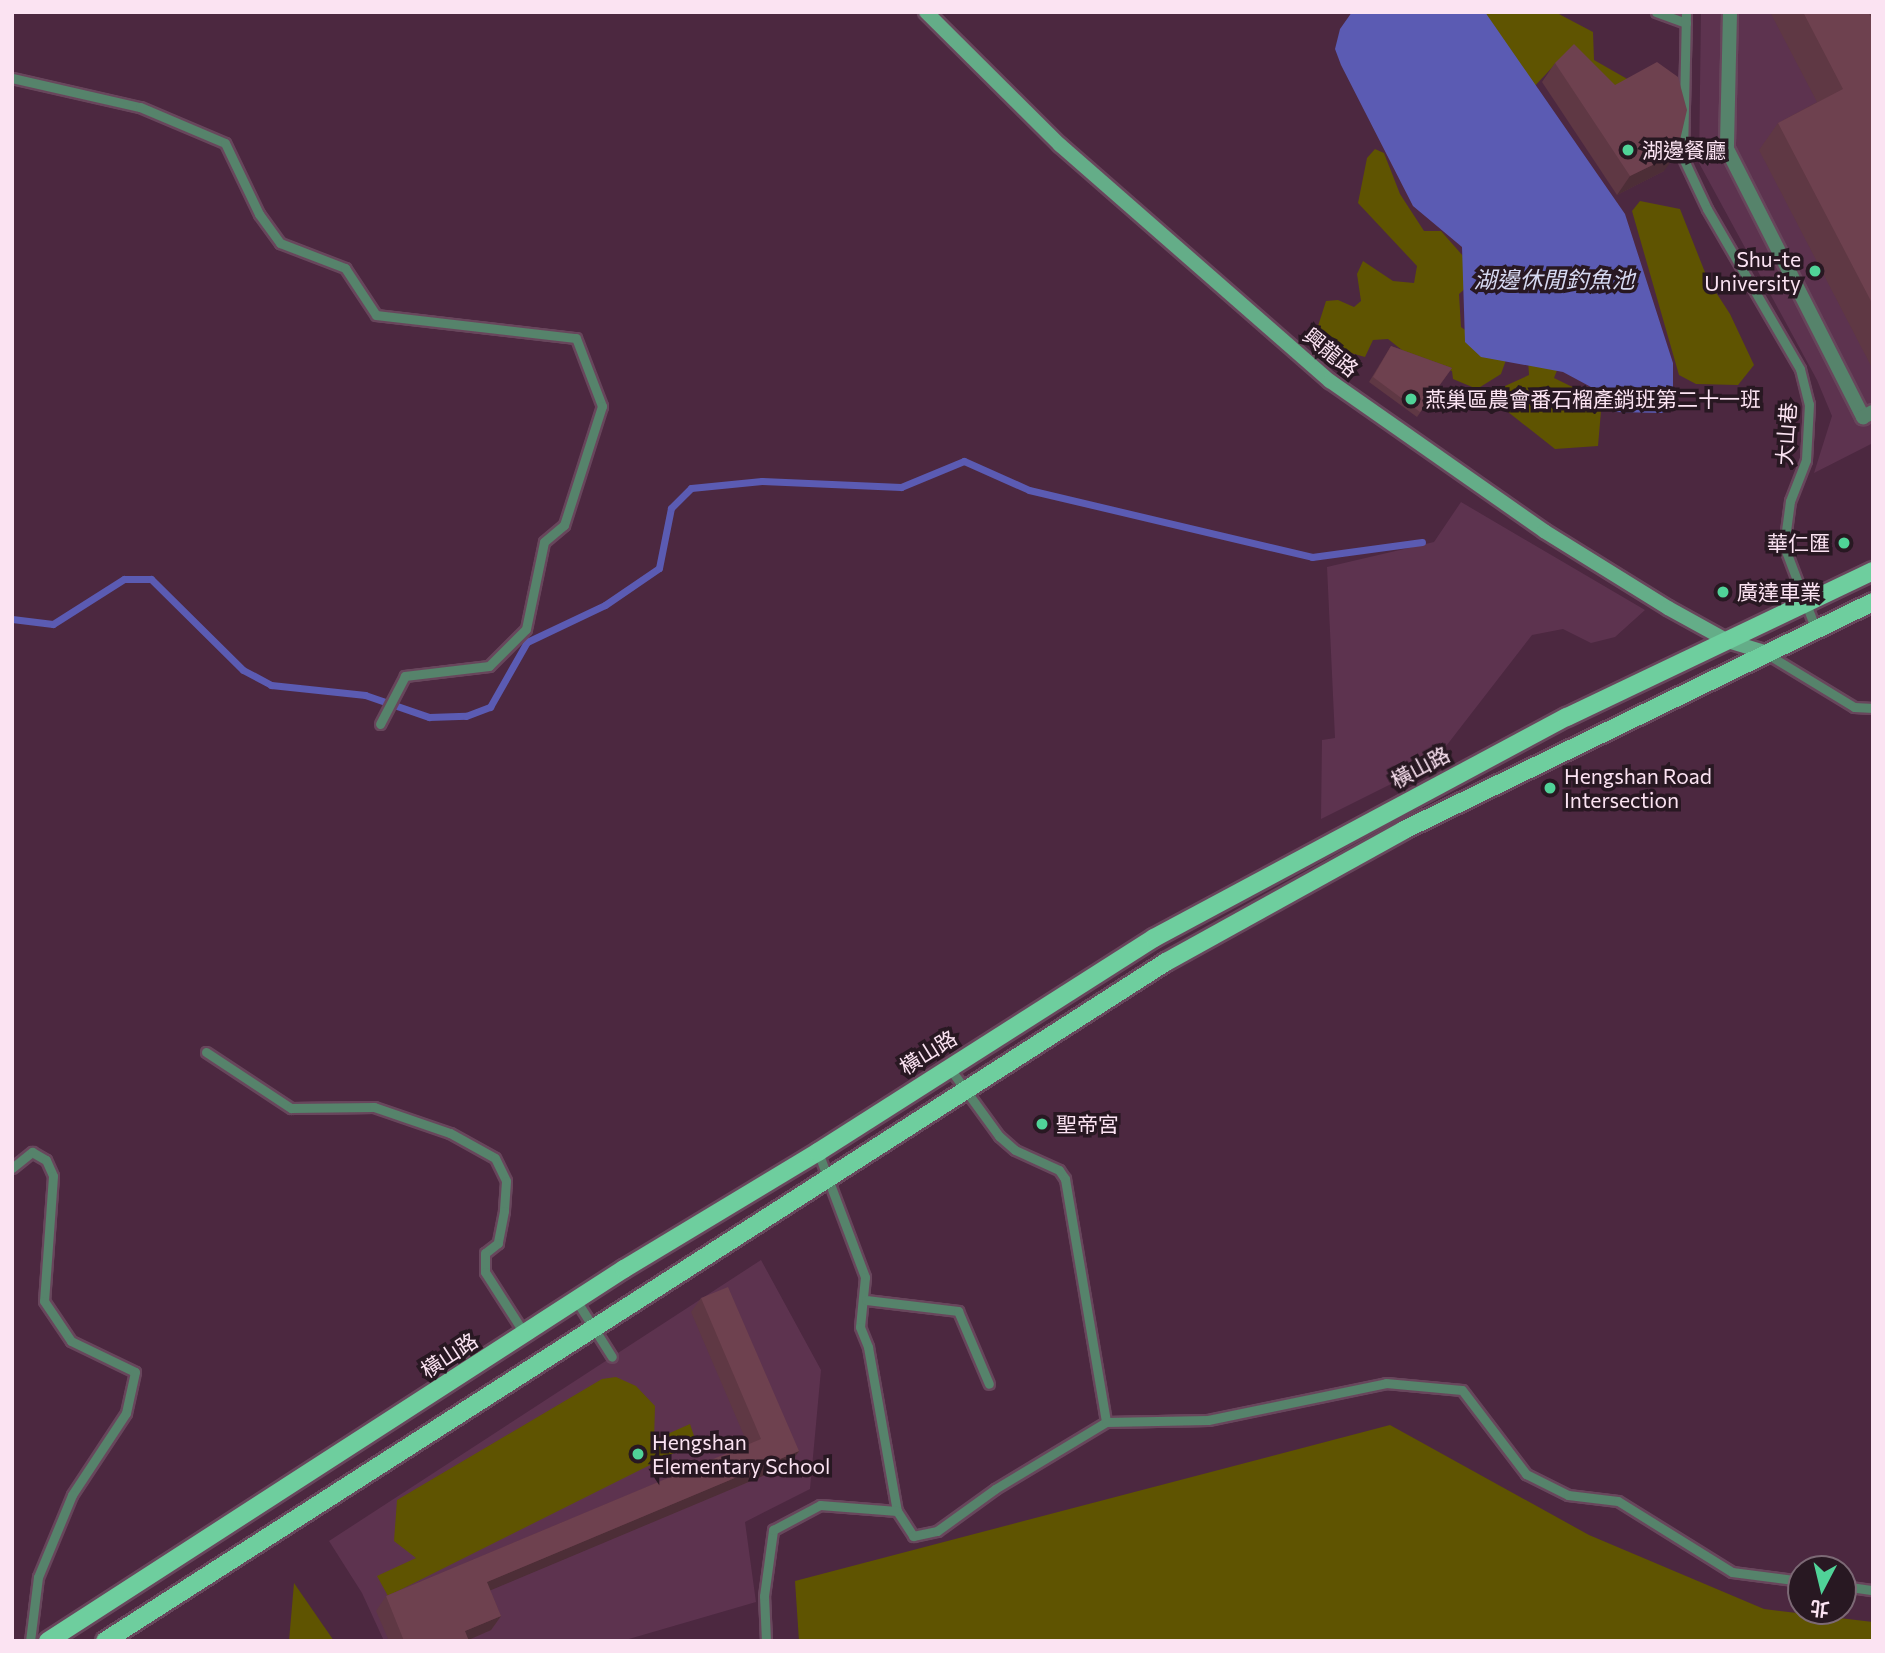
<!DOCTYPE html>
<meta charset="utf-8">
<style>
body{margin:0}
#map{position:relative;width:1885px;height:1653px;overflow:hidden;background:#4c2840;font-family:Commissioner,"Noto Sans TC",sans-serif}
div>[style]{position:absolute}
.built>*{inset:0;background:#5d334f}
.green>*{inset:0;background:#5f5401}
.water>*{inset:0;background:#5b5bb3}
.stream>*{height:7px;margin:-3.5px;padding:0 3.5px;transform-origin:3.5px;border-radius:3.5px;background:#5b5bb3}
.roads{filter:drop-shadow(2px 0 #68465c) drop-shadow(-2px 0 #68465c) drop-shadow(0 2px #68465c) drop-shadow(0 -2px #68465c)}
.lane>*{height:9px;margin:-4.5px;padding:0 4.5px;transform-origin:4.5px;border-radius:4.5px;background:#56836b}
.street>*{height:14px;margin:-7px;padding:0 7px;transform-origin:7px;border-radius:7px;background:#56836b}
.secondary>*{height:14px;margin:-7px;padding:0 7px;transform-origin:7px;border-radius:7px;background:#64ad88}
.primary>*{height:18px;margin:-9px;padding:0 9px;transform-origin:9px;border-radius:9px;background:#6ece9e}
.wall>*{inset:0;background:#5f3844}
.shaded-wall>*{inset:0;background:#4d2e37}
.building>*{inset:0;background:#6e414f}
.dots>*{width:19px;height:19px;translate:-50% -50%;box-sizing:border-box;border:4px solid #281822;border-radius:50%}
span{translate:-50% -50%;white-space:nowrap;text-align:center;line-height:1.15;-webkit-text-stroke:7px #281822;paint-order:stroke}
.poi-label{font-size:21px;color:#fbe3f2}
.left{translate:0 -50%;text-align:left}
.right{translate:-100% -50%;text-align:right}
.street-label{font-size:21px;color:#fbe3f2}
.water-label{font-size:23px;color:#d6d9f1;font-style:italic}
.frame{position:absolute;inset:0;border:14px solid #fbe3f2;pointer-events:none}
.north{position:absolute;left:1787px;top:1555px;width:70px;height:70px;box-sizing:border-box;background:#281822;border:2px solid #7c6975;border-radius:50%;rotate:187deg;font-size:19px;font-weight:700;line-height:28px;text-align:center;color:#fbe3f2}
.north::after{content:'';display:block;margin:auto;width:24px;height:32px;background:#50d398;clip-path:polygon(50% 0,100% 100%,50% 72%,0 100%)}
</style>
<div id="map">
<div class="built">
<i style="clip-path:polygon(1701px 12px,1873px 12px,1873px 443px,1814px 473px,1832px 416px,1817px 380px,1699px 163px)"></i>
<i style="clip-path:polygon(1461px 502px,1645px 610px,1615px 637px,1591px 643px,1563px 629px,1532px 635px,1433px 763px,1321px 819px,1322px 740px,1335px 738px,1327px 567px,1434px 542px)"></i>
<i style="clip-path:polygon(761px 1260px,821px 1370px,810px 1489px,745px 1522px,756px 1602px,622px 1641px,384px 1641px,362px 1593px,329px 1541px)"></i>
</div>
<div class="green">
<i style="clip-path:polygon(1465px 12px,1555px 12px,1593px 32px,1594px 60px,1629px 80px,1602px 97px,1560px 59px,1532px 89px)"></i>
<i style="clip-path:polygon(1375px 149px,1384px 153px,1400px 194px,1424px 231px,1441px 231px,1471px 265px,1469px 285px,1459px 294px,1461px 327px,1506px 360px,1501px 374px,1477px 389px,1453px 379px,1452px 371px,1407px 354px,1388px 339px,1373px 340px,1365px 357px,1340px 350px,1318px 326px,1326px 301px,1338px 300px,1354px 307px,1361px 301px,1357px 274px,1363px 261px,1393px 281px,1414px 283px,1417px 266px,1358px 203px,1367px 158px)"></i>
<i style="clip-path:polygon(1640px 201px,1680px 209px,1708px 280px,1730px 314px,1754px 365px,1738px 385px,1696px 384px,1679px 375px,1632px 211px)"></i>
<i style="clip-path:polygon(1528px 360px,1561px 360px,1554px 378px,1591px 396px,1601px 411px,1598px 446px,1555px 449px,1503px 408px,1505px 386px,1529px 375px)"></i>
<i style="clip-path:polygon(616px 1377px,636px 1386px,655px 1406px,654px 1440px,690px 1424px,696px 1442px,388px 1596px,377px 1576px,416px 1558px,394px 1541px,397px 1500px,602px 1379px)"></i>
<i style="clip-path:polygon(1390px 1425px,1589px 1535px,1764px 1609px,1873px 1622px,1873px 1641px,799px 1641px,795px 1581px)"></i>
<i style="clip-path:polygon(294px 1583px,334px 1641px,289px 1641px)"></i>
</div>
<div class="water">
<i style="clip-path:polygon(1352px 12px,1485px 12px,1625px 214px,1673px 363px,1673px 392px,1663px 413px,1613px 412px,1604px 394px,1563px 372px,1481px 357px,1465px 342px,1462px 247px,1413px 206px,1341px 65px,1335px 49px,1340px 29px)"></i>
</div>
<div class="stream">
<i style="left:12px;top:619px;width:41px;rotate:7deg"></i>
<i style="left:53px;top:624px;width:84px;rotate:-32.4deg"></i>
<i style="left:124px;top:579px;width:27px"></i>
<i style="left:151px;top:579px;width:129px;rotate:44.7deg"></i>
<i style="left:243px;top:670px;width:32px;rotate:28deg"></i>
<i style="left:271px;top:685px;width:95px;rotate:6.1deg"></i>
<i style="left:365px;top:695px;width:68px;rotate:19deg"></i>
<i style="left:429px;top:717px;width:37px;rotate:-2deg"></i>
<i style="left:466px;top:716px;width:26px;rotate:-21deg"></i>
<i style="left:490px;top:707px;width:75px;rotate:-60.4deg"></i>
<i style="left:527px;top:642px;width:86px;rotate:-25.4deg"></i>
<i style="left:605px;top:605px;width:65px;rotate:-34.4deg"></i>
<i style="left:659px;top:568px;width:61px;rotate:-78.7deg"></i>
<i style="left:671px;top:508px;width:28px;rotate:-45deg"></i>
<i style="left:691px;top:488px;width:71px;rotate:-5.6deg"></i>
<i style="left:762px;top:481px;width:139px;rotate:2.5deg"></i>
<i style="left:901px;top:487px;width:68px;rotate:-22.4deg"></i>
<i style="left:964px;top:461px;width:71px;rotate:24deg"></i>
<i style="left:1029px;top:490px;width:291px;rotate:13.3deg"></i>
<i style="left:1312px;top:557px;width:111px;rotate:-7.8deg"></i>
</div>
<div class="roads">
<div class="lane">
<i style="left:1656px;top:12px;width:32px;rotate:20deg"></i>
<i style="left:1686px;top:12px;width:146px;rotate:91.2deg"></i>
<i style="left:1683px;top:158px;width:56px;rotate:64.8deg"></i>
<i style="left:1707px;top:209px;width:185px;rotate:59.8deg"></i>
<i style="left:1800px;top:369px;width:36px;rotate:76deg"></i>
<i style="left:1809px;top:404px;width:56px;rotate:93.1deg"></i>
<i style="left:1806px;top:460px;width:44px;rotate:111.3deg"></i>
<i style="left:1790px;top:501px;width:45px;rotate:97.6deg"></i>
<i style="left:1784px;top:546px;width:90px;rotate:69.1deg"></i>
<i style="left:12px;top:78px;width:131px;rotate:12.8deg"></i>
<i style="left:140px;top:107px;width:92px;rotate:23deg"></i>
<i style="left:225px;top:143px;width:79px;rotate:64.4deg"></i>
<i style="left:259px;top:214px;width:36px;rotate:54deg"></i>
<i style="left:280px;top:243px;width:70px;rotate:21deg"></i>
<i style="left:345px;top:268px;width:56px;rotate:56.6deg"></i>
<i style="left:376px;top:315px;width:201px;rotate:6.6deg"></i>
<i style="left:576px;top:338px;width:73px;rotate:69.1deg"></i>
<i style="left:602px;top:406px;width:125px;rotate:107.7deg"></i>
<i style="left:564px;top:525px;width:26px;rotate:140deg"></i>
<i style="left:544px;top:542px;width:89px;rotate:101.7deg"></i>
<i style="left:526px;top:629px;width:52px;rotate:135deg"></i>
<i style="left:489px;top:666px;width:85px;rotate:173.2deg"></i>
<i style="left:405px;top:676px;width:54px;rotate:117.5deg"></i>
<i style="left:1767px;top:654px;width:102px;rotate:31.3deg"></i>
<i style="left:1854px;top:707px;width:19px;rotate:3deg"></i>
<i style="left:206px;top:1052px;width:102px;rotate:33.4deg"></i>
<i style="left:291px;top:1108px;width:83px;rotate:-0.7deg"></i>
<i style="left:374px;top:1107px;width:80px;rotate:18.9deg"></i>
<i style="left:450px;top:1133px;width:51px;rotate:29.1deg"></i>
<i style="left:495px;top:1158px;width:25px;rotate:64deg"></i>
<i style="left:506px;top:1181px;width:30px;rotate:94deg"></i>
<i style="left:504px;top:1211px;width:33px;rotate:101deg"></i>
<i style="left:498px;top:1243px;width:16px;rotate:142deg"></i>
<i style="left:485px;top:1253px;width:19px;rotate:90deg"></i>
<i style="left:485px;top:1272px;width:72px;rotate:57.4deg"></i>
<i style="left:948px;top:1066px;width:87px;rotate:53.9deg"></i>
<i style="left:999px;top:1136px;width:21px;rotate:41deg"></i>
<i style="left:1015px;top:1150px;width:48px;rotate:24.4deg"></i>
<i style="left:1059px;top:1170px;width:11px;rotate:56deg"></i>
<i style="left:1065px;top:1179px;width:246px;rotate:80.4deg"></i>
<i style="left:818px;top:1152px;width:134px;rotate:69.4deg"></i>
<i style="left:865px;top:1277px;width:50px;rotate:95.7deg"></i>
<i style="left:860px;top:1327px;width:22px;rotate:68deg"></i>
<i style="left:868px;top:1347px;width:167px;rotate:80deg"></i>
<i style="left:897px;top:1511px;width:30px;rotate:57deg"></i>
<i style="left:913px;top:1536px;width:25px;rotate:-12deg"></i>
<i style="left:937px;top:1531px;width:72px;rotate:-35.9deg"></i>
<i style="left:995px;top:1489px;width:130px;rotate:-31.1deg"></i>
<i style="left:1106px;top:1422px;width:102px;rotate:-1.1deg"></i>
<i style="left:1208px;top:1420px;width:182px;rotate:-11.7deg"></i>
<i style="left:1386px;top:1383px;width:76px;rotate:5.3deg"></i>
<i style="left:1462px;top:1390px;width:106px;rotate:52.7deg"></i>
<i style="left:1526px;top:1474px;width:47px;rotate:26.6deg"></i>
<i style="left:1568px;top:1495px;width:50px;rotate:6.8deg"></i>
<i style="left:1618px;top:1501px;width:134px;rotate:31.9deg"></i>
<i style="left:1732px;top:1572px;width:70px;rotate:7.4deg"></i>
<i style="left:12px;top:1168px;width:26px;rotate:-39deg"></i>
<i style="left:32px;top:1152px;width:16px;rotate:30deg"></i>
<i style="left:46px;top:1160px;width:17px;rotate:66deg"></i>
<i style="left:53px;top:1176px;width:125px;rotate:94.1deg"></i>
<i style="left:44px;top:1301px;width:48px;rotate:56deg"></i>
<i style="left:71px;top:1341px;width:71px;rotate:25.8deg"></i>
<i style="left:135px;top:1372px;width:42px;rotate:102.4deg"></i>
<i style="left:126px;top:1413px;width:98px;rotate:123.4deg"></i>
<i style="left:72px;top:1495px;width:89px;rotate:112.5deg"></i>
<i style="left:38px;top:1577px;width:64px;rotate:97.1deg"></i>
<i style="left:576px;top:1300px;width:67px;rotate:57.7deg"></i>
<i style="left:866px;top:1300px;width:93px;rotate:6.8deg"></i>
<i style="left:958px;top:1311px;width:79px;rotate:67deg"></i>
<i style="left:1843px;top:1586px;width:30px;rotate:8deg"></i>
<i style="left:766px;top:1641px;width:45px;rotate:-92.5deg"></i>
<i style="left:764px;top:1596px;width:67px;rotate:-82.2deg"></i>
<i style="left:773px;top:1530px;width:53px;rotate:-28deg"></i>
<i style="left:820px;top:1505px;width:77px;rotate:4.5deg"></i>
</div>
<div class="street">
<i style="left:1730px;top:12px;width:137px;rotate:91.3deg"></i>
<i style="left:1727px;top:149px;width:301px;rotate:63.1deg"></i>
<i style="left:1863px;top:417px;width:11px;rotate:-27deg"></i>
</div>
<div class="secondary">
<i style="left:926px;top:12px;width:189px;rotate:44.8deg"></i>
<i style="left:1060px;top:145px;width:359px;rotate:41.2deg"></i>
<i style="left:1330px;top:381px;width:261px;rotate:35deg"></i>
<i style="left:1544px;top:531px;width:146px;rotate:31.8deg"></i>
<i style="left:1668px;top:608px;width:68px;rotate:28.8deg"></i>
<i style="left:1728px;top:641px;width:37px;rotate:17deg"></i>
</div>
<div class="primary">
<i style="left:48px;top:1641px;width:686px;rotate:-32.86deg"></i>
<i style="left:624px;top:1269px;width:227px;rotate:-31.1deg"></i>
<i style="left:818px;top:1152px;width:398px;rotate:-32.5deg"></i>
<i style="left:1154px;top:938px;width:468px;rotate:-28.2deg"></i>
<i style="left:1567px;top:717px;width:339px;rotate:-25.5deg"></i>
<i style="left:105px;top:1641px;width:1260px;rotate:-32.62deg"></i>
<i style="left:1166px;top:962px;width:272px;rotate:-29deg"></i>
<i style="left:1404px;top:830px;width:521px;rotate:-25.93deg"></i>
</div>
</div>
<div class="wall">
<i style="clip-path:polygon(1770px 12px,1873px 12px,1873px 365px,1871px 366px,1759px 150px,1778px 123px,1817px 102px)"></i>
<i style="clip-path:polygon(1555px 63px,1615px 85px,1664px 171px,1617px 195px,1542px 82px)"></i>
<i style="clip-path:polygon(1391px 346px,1452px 368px,1417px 417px,1369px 382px)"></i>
<i style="clip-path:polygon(701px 1298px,799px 1451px,789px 1465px,490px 1590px,501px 1616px,491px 1630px,468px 1640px,469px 1641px,389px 1641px,376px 1611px,386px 1596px,748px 1445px,691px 1312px)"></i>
</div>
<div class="shaded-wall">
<i style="clip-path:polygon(1677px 153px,1664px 171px,1617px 195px,1630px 176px)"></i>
<i style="clip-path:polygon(799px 1451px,789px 1465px,477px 1596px,487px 1582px)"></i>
<i style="clip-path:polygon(501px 1616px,491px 1630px,466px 1641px,465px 1631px)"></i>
</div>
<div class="building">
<i style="clip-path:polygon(1803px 12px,1868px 12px,1873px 21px,1873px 305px,1778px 123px,1843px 89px)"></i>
<i style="clip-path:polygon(1574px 44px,1615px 85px,1657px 62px,1678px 77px,1687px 110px,1677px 153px,1630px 176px,1555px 63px)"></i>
<i style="clip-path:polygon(1391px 346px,1452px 368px,1420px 412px,1373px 377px)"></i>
<i style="clip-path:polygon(728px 1287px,799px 1451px,487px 1582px,501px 1616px,465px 1631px,469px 1641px,404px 1641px,386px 1596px,761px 1439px,701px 1298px)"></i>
</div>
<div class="dots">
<i style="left:1628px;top:150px;background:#50d398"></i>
<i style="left:1815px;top:271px;background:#50d398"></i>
<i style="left:1411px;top:399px;background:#50d398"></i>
<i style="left:1844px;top:543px;background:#50d398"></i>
<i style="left:1723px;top:592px;background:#50d398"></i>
<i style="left:1550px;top:788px;background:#50d398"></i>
<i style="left:1042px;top:1124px;background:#50d398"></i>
<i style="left:638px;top:1454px;background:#50d398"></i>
</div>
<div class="poi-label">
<span class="left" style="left:1642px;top:150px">湖邊餐廳</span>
<span class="right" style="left:1801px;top:271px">Shu-te<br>University</span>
<span class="left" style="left:1425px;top:399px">燕巢區農會番石榴產銷班第二十一班</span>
<span class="right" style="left:1830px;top:543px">華仁匯</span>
<span class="left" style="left:1737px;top:592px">廣達車業</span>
<span class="left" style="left:1564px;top:788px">Hengshan Road<br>Intersection</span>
<span class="left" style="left:1056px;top:1124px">聖帝宮</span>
<span class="left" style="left:652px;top:1454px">Hengshan<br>Elementary School</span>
</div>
<div class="street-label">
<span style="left:1331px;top:352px;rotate:39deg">興龍路</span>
<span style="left:1786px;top:434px;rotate:-86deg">大山巷</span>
<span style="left:1420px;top:767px;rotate:-28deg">橫山路</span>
<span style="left:928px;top:1052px;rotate:-32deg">橫山路</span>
<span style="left:449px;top:1355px;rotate:-33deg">橫山路</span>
</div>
<div class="water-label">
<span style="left:1554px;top:279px">湖邊休閒釣魚池</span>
</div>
<div class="frame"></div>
<div class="north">北</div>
</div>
